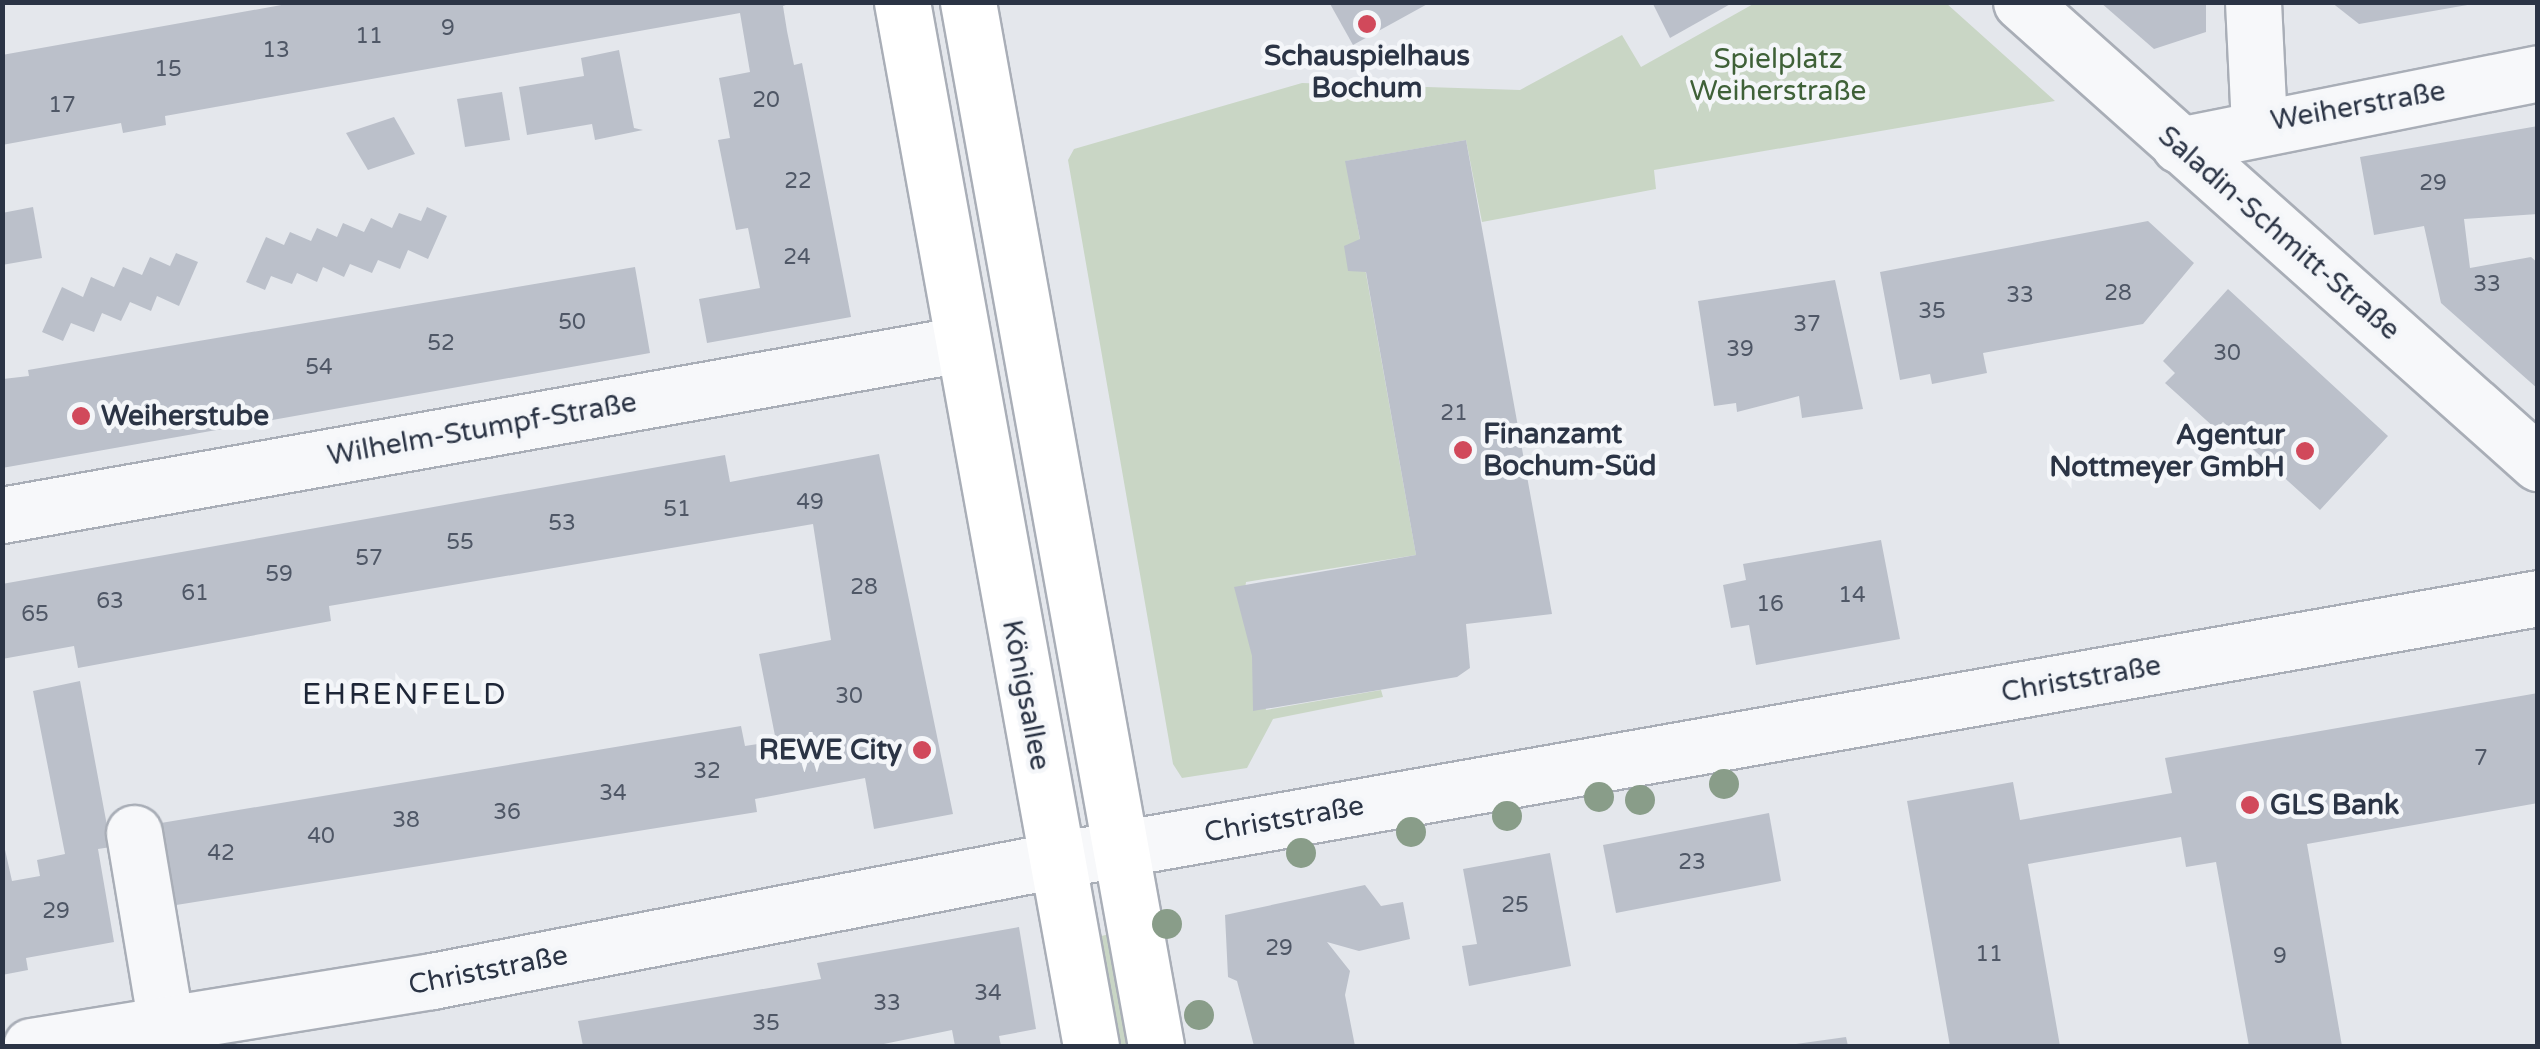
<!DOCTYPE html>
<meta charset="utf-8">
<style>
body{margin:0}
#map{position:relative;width:2540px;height:1049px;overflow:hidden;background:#e4e7ec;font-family:"Varela Round",sans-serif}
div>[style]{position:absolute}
.green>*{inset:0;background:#c9d6c5}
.building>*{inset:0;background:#bbc0ca}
.roads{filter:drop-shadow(2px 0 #a9aeb7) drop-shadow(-2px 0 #a9aeb7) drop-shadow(0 2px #a9aeb7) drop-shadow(0 -2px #a9aeb7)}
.minor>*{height:55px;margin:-27.5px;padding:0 27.5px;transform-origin:27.5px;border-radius:27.5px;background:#f7f8fa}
.major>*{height:55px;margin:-27.5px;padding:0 27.5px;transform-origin:27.5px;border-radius:27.5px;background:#fff}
.trees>*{width:30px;height:30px;margin:-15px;border-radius:50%;background:#899d89}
.dots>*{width:28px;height:28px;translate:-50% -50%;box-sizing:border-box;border:5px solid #f4f6f9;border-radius:50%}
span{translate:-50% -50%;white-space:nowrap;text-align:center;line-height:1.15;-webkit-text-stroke:9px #f4f6f9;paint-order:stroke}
.number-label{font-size:22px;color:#4f5766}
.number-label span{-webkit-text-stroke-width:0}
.poi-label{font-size:28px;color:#2b3445;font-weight:700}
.left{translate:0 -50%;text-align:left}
.right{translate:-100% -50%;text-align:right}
.park-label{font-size:28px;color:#3f6138}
.street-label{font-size:28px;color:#2b3445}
.neighbourhood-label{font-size:30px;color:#1d2536;letter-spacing:2.5px}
.frame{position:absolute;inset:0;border:5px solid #2b3445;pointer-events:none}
</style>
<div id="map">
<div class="green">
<i style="clip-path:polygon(1755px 3px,1946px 3px,2055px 101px,1654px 170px,1656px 189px,1482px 222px,1466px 140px,1346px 161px,1416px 555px,1246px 582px,1242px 612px,1266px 710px,1381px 690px,1383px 697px,1273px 719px,1247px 768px,1182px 778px,1173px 764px,1068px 160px,1074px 149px,1302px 83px,1520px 90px,1622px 35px,1641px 67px)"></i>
<i style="clip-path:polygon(1109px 934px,1130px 1046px,1117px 1046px,1098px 937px)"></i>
</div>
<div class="building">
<i style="clip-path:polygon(298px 2px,794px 2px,783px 6px,787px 31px,794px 65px,802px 63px,851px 317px,707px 343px,699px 299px,760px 288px,748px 228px,736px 230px,718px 140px,730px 138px,719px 78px,750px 72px,740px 13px,165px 116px,166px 125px,123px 133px,121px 123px,2px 145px,2px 55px)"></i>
<i style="clip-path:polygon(1329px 2px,1431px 2px,1353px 45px)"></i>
<i style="clip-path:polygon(1652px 2px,1734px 2px,1670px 38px)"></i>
<i style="clip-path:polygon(2100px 2px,2206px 2px,2206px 32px,2154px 49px)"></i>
<i style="clip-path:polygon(2331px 2px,2473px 2px,2473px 4px,2359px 24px)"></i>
<i style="clip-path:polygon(619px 50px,634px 128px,643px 130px,595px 140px,592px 124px,527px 135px,519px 87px,584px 76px,581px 58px)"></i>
<i style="clip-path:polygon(502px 92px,510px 140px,465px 147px,457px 99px)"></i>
<i style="clip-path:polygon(394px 117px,415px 154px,368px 170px,346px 133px)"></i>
<i style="clip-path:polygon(2538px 126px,2538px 214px,2464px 219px,2470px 268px,2531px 257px,2538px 263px,2538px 389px,2441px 303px,2424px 226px,2374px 235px,2360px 157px)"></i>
<i style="clip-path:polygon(1466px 140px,1552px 614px,1466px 624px,1470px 668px,1457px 677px,1253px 711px,1252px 656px,1234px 587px,1416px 555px,1366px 272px,1348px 271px,1344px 246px,1360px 239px,1345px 161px)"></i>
<i style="clip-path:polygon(33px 207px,42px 258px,2px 265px,2px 213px)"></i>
<i style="clip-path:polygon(427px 207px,447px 216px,428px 259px,408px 250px,400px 269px,378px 260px,372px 273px,350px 264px,344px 277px,323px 267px,317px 282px,297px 273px,292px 284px,271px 276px,265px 290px,246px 282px,266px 237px,284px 245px,290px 232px,311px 241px,317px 228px,337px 237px,343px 223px,364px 232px,371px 218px,392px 228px,399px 213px,421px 221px)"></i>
<i style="clip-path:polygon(2148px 221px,2194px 263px,2143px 324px,1983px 353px,1987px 373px,1932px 384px,1930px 374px,1900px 380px,1880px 272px)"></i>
<i style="clip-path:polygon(176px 253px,198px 262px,179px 306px,157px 296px,151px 311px,130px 302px,121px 321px,102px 313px,94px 332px,71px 323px,63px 341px,42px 332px,62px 287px,83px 297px,91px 277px,114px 287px,123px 267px,142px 275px,150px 257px,170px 266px)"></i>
<i style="clip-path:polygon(635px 267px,650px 353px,2px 468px,3px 379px,29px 376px,28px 370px)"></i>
<i style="clip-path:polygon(1835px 280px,1863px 409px,1802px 418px,1799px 396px,1737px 412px,1736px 403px,1714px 406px,1698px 301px)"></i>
<i style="clip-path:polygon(2228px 289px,2388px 436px,2320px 510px,2223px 422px,2216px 429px,2165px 383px,2175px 373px,2163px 361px)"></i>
<i style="clip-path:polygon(879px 454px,953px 814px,874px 829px,865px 778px,755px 799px,757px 812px,170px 906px,155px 824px,741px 726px,745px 746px,776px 741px,759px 654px,831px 640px,813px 524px,329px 606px,331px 621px,78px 668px,74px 646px,2px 659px,2px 584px,725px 455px,730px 482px)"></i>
<i style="clip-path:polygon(1881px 540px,1900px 639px,1756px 665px,1749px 625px,1731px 628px,1723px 585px,1746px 580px,1743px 564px)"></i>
<i style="clip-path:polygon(80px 681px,111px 847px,98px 849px,114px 942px,26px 958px,28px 970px,2px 975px,2px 836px,12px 881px,40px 876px,37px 860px,65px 854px,33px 691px)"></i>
<i style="clip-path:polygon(2538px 693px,2538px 803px,2307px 844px,2342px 1046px,2249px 1046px,2216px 862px,2186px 867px,2181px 837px,2028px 864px,2060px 1046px,1950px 1046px,1907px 801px,2013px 782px,2020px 820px,2172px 793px,2165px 758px)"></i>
<i style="clip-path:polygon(1769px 813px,1781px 881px,1616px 913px,1603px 845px)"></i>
<i style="clip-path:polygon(1550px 853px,1571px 966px,1469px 986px,1462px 946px,1477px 944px,1463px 869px)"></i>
<i style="clip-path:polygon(1365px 885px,1381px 906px,1403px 902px,1410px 939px,1359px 951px,1327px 942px,1350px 971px,1345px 995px,1355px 1046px,1254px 1046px,1237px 981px,1228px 977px,1225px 915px)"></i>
<i style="clip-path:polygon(1019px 927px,1036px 1029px,999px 1036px,1001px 1046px,955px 1046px,952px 1030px,874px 1046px,583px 1046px,578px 1021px,821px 979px,817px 963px)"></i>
<i style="clip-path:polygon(1846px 1037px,1848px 1046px,1796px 1046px,1796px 1044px)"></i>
</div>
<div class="roads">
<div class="minor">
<i style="left:2021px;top:2px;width:693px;rotate:41.72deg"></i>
<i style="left:2253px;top:2px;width:122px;rotate:87.2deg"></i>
<i style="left:2179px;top:145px;width:366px;rotate:-11.3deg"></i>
<i style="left:2px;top:515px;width:975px;rotate:-10.1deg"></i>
<i style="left:134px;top:833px;width:194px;rotate:80.5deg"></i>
<i style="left:31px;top:1046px;width:406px;rotate:-9.2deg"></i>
<i style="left:432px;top:981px;width:637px;rotate:-10.96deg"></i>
<i style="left:1057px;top:860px;width:1504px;rotate:-10.03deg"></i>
</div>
<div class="major">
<i style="left:902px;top:2px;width:1061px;rotate:79.74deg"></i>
<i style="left:968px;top:2px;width:1061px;rotate:79.79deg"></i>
</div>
</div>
<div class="trees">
<i style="left:1724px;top:784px"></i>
<i style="left:1599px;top:797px"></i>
<i style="left:1640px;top:800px"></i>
<i style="left:1507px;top:816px"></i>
<i style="left:1411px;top:832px"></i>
<i style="left:1301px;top:853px"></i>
<i style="left:1167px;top:924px"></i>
<i style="left:1199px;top:1015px"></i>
</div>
<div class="dots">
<i style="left:1367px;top:24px;background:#d1495b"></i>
<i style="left:81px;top:416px;background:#d1495b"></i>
<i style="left:1463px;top:450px;background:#d1495b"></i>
<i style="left:2305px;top:451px;background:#d1495b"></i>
<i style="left:922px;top:750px;background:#d1495b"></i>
<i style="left:2250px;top:805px;background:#d1495b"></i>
</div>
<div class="number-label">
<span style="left:448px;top:29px">9</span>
<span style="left:369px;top:37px">11</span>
<span style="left:276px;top:51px">13</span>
<span style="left:168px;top:70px">15</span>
<span style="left:766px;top:101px">20</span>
<span style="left:62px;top:106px">17</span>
<span style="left:798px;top:182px">22</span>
<span style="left:2433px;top:184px">29</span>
<span style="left:797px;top:258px">24</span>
<span style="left:2487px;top:285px">33</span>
<span style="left:2118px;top:294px">28</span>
<span style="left:2020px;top:296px">33</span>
<span style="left:1932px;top:312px">35</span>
<span style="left:572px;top:323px">50</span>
<span style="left:1807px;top:325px">37</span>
<span style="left:441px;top:344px">52</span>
<span style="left:1740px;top:350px">39</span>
<span style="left:2227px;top:354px">30</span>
<span style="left:319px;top:368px">54</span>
<span style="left:1454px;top:414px">21</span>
<span style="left:810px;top:503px">49</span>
<span style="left:677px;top:510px">51</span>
<span style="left:562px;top:524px">53</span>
<span style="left:460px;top:543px">55</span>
<span style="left:369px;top:559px">57</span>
<span style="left:279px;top:575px">59</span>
<span style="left:864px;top:588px">28</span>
<span style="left:195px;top:594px">61</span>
<span style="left:1852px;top:596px">14</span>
<span style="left:110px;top:602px">63</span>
<span style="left:1770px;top:605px">16</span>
<span style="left:35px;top:615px">65</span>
<span style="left:849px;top:697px">30</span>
<span style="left:2481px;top:759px">7</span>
<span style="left:707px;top:772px">32</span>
<span style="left:613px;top:794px">34</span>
<span style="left:507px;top:813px">36</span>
<span style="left:406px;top:821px">38</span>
<span style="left:321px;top:837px">40</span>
<span style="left:221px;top:854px">42</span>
<span style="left:1692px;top:863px">23</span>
<span style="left:1515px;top:906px">25</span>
<span style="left:56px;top:912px">29</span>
<span style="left:1279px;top:949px">29</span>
<span style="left:1989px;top:955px">11</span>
<span style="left:2280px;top:957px">9</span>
<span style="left:988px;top:994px">34</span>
<span style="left:887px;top:1004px">33</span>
<span style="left:766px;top:1024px">35</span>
</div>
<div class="poi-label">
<span style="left:1367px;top:72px">Schauspielhaus<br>Bochum</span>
<span class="left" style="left:101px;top:416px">Weiherstube</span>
<span class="left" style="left:1483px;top:450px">Finanzamt<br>Bochum-Süd</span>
<span class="right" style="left:2285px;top:451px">Agentur<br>Nottmeyer GmbH</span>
<span class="right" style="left:902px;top:750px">REWE City</span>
<span class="left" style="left:2270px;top:805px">GLS Bank</span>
</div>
<div class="park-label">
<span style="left:1778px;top:75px">Spielplatz<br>Weiherstraße</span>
</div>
<div class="street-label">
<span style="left:2358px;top:106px;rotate:-10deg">Weiherstraße</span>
<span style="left:2279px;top:233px;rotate:41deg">Saladin-Schmitt-Straße</span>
<span style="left:482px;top:429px;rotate:-10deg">Wilhelm-Stumpf-Straße</span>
<span style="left:2081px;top:679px;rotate:-10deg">Christstraße</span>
<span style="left:1026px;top:695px;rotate:79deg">Königsallee</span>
<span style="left:1284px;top:819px;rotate:-10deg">Christstraße</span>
<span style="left:488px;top:970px;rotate:-11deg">Christstraße</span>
</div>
<div class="neighbourhood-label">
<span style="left:405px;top:695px">EHRENFELD</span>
</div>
<div class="frame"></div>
</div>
